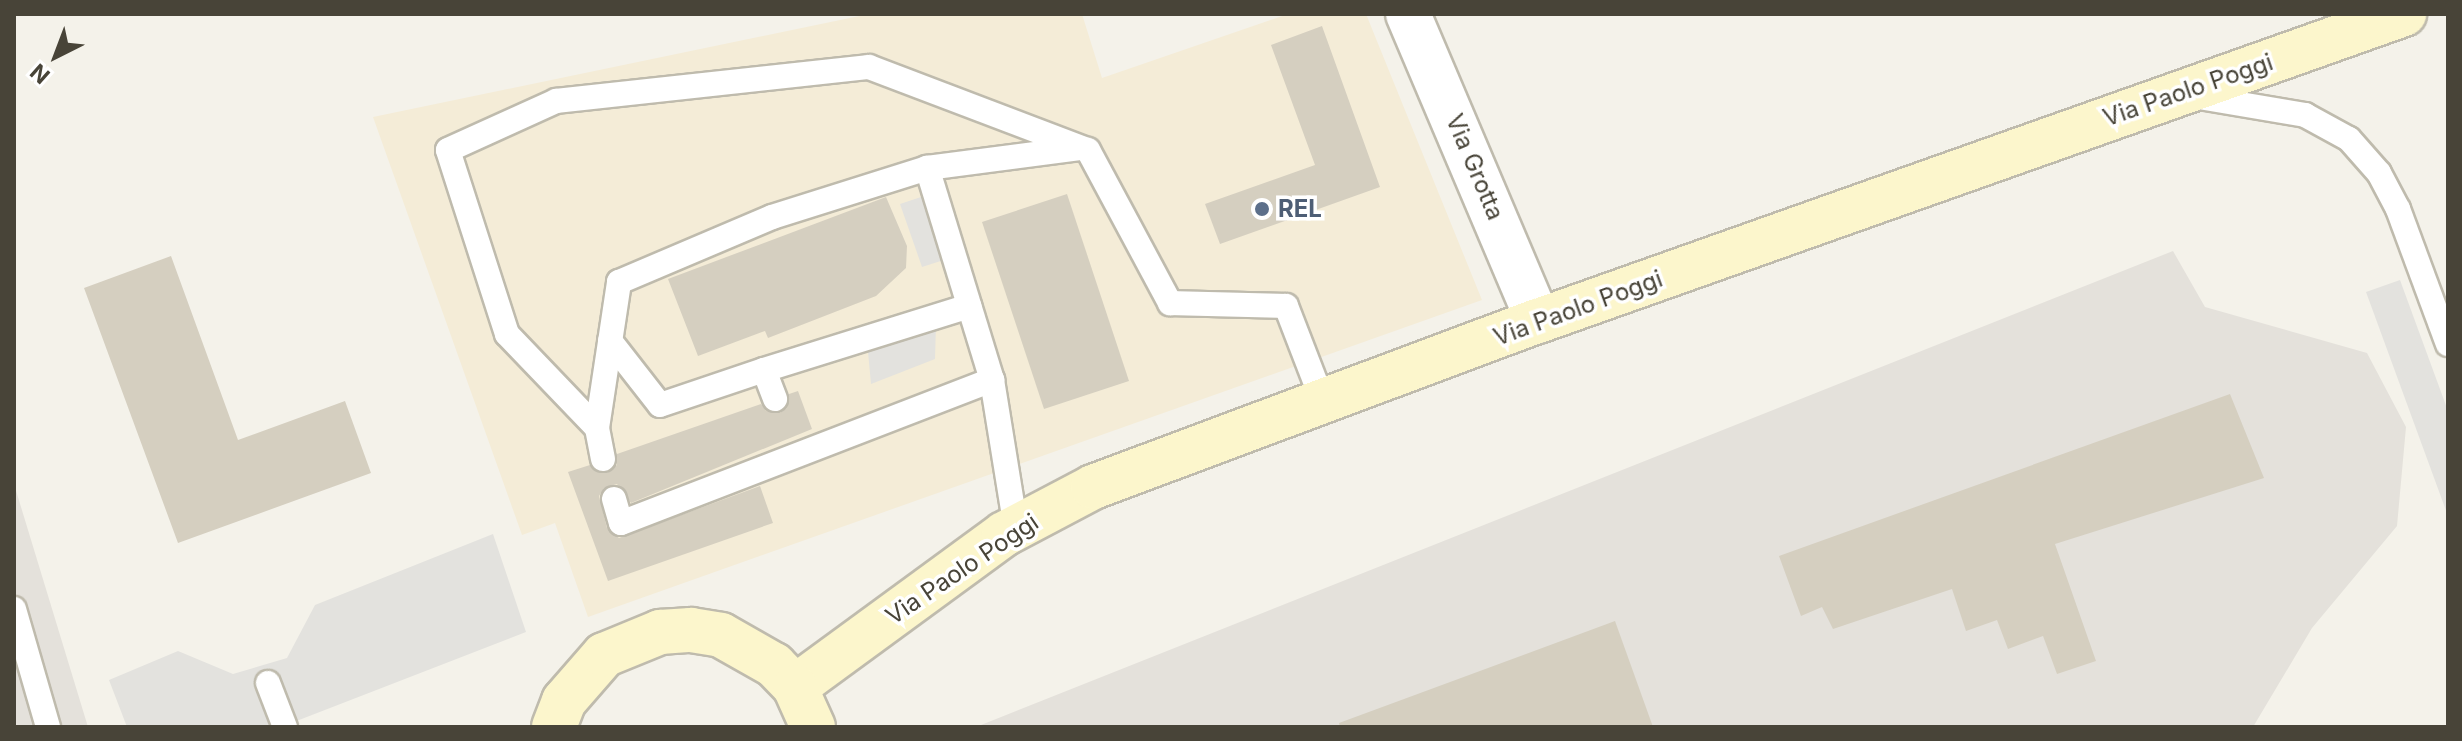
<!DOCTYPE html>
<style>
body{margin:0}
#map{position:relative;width:2462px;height:741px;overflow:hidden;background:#f4f2ea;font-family:Inter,sans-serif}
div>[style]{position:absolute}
.commercial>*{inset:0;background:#f4ecd7}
.industrial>*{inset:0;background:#e4e1db}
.parking>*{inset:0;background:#e3e2de}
.building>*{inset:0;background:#d5cfc0}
.roads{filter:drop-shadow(2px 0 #bfbbad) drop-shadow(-2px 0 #bfbbad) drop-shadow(0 2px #bfbbad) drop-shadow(0 -2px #bfbbad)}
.service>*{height:24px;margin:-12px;padding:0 12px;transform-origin:12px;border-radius:12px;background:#fff}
.minor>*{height:44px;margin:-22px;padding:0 22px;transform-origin:22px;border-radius:22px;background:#fff}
.secondary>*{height:44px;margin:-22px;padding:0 22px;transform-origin:22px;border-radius:22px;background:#fcf6cc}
.dots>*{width:22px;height:22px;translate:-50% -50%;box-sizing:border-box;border:4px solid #fff;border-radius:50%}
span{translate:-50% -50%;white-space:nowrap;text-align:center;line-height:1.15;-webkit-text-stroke:7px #fff;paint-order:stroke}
.street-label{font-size:24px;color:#484438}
.service-label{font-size:24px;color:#4e5e75;font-weight:700}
.left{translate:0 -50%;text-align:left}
.frame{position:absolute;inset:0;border:16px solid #484438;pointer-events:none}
.north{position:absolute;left:16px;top:16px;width:80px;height:80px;-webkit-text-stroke:6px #fff;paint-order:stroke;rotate:222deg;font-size:22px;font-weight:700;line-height:32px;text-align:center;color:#484438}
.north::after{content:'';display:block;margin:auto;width:28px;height:36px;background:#484438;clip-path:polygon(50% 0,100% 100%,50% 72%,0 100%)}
</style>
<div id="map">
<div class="commercial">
<i style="clip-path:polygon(869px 14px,1082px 14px,1102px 78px,1288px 14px,1366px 14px,1482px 300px,588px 617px,555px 523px,522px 535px,373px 117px)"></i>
</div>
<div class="industrial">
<i style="clip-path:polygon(2173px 251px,2205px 307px,2367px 353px,2406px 427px,2397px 526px,2312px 628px,2253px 727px,976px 727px)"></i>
<i style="clip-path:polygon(14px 484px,88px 727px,14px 727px)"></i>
</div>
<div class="parking">
<i style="clip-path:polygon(927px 195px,950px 258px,922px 267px,900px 204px)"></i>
<i style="clip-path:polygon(2400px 280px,2448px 411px,2448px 516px,2366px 292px)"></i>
<i style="clip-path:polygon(936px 325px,935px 359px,871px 384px,868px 352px)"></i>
<i style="clip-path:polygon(493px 534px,526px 632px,281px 727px,127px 727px,109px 680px,178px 651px,233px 674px,287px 658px,315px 605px)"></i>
</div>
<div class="building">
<i style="clip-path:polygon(1322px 26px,1380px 187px,1220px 244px,1205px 204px,1315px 165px,1271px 45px)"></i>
<i style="clip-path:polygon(1067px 194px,1129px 381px,1044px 409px,982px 222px)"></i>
<i style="clip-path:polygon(886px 197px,907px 246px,906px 268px,876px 296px,768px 338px,765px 331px,698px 356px,668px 279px)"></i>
<i style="clip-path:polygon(171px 256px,238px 440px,345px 401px,371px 473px,178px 543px,84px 288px)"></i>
<i style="clip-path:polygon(798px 391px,812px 429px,631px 503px,617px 484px,604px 488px,599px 496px,607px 528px,619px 538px,760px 486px,773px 523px,608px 581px,568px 472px,590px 465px,607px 473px,617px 465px,617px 454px,761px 404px,766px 411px,780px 413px,787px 408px,789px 394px)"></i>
<i style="clip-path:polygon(2230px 394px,2264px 478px,2055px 544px,2096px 661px,2057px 674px,2043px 636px,2008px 649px,1997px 620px,1966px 631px,1952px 589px,1833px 629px,1822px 607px,1801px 616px,1779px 556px)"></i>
<i style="clip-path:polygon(1615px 621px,1653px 727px,1340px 727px,1339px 723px)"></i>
</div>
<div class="roads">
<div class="service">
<i style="left:2193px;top:96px;width:114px;rotate:9.6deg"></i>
<i style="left:2305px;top:115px;width:50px;rotate:28.6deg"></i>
<i style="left:2349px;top:139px;width:45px;rotate:48.6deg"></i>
<i style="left:2379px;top:173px;width:41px;rotate:62.2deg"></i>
<i style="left:2398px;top:209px;width:144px;rotate:69.7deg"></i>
<i style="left:610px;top:341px;width:81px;rotate:52deg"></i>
<i style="left:660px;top:405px;width:110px;rotate:-18.6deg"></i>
<i style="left:764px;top:370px;width:31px;rotate:69deg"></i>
<i style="left:764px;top:370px;width:215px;rotate:-17.3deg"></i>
<i style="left:992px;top:380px;width:222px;rotate:-107deg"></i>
<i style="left:927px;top:168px;width:154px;rotate:-7.4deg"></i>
<i style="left:597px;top:428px;width:148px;rotate:-81.4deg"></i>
<i style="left:619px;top:282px;width:166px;rotate:-23deg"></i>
<i style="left:772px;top:217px;width:163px;rotate:-17.5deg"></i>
<i style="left:603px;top:459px;width:32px;rotate:-101deg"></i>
<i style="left:597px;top:428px;width:130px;rotate:-133.8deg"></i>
<i style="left:507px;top:334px;width:193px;rotate:-107.8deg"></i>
<i style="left:448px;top:150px;width:119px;rotate:-24.4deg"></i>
<i style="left:556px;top:101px;width:315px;rotate:-6.2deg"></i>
<i style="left:869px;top:67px;width:234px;rotate:20.8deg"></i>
<i style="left:1088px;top:150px;width:174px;rotate:61.8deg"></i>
<i style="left:1170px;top:303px;width:116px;rotate:1.5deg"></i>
<i style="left:1286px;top:306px;width:103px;rotate:68.9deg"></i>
<i style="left:614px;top:499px;width:25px;rotate:74deg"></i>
<i style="left:621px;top:523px;width:398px;rotate:-21.1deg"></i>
<i style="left:992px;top:380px;width:150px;rotate:80.8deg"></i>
<i style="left:14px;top:609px;width:123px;rotate:73.9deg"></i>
<i style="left:268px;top:683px;width:47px;rotate:68.9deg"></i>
</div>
<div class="minor">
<i style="left:1408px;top:14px;width:333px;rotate:67deg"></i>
</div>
<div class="secondary">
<i style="left:795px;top:687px;width:259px;rotate:-36.2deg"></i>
<i style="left:1004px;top:534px;width:101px;rotate:-27.8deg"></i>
<i style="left:1093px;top:487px;width:475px;rotate:-20.5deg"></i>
<i style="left:1538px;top:321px;width:919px;rotate:-19.52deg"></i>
<i style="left:554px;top:727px;width:28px;rotate:-69deg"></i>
<i style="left:564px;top:701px;width:61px;rotate:-49deg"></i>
<i style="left:604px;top:655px;width:61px;rotate:-22.3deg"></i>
<i style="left:660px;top:632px;width:31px;rotate:-4deg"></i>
<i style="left:691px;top:630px;width:30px;rotate:9deg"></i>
<i style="left:721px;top:635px;width:61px;rotate:29.5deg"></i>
<i style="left:774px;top:665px;width:30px;rotate:46deg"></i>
<i style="left:795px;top:687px;width:44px;rotate:65.8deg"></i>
</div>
</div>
<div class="dots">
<i style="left:1262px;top:209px;background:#5c6f8a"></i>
</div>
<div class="street-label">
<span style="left:2188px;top:90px;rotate:-19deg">Via Paolo Poggi</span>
<span style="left:1475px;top:167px;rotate:67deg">Via Grotta</span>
<span style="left:1578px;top:308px;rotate:-20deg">Via Paolo Poggi</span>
<span style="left:962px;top:569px;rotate:-34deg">Via Paolo Poggi</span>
</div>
<div class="service-label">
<span class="left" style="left:1278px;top:209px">REL</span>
</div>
<div class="frame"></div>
<div class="north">N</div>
</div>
